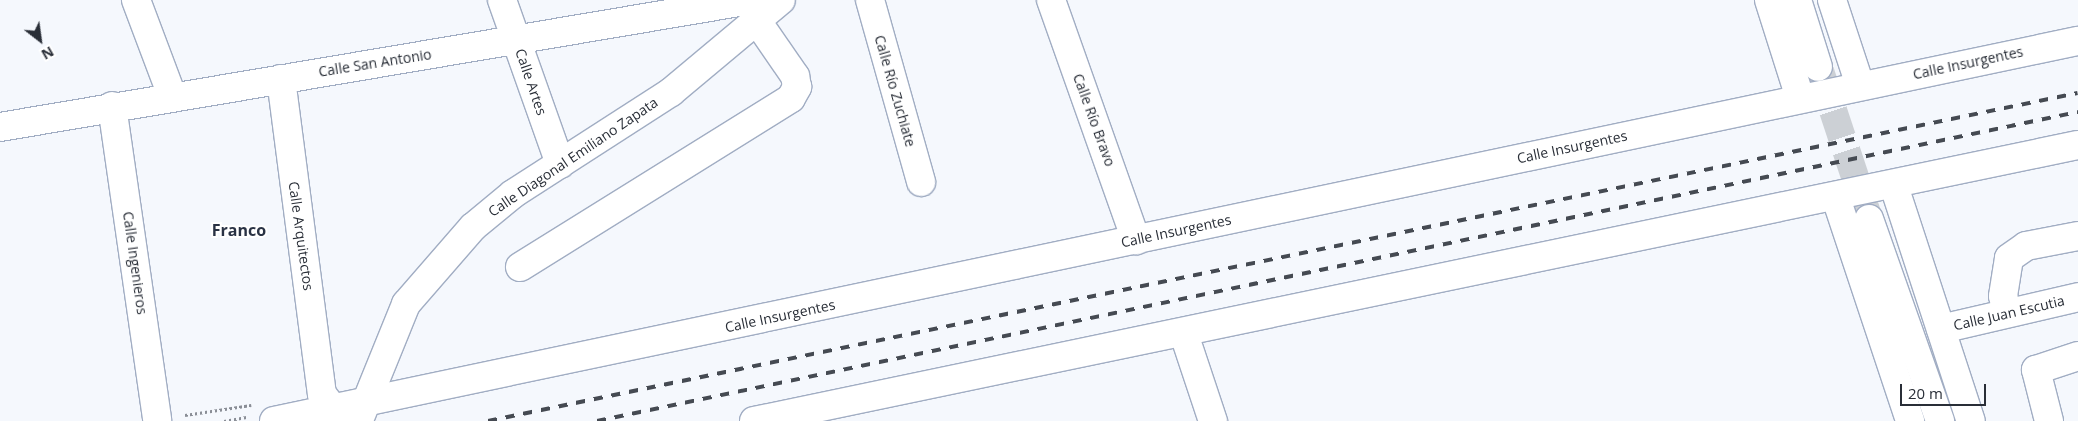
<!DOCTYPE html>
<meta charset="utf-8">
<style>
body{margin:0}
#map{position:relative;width:2078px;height:421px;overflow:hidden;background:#f5f8fd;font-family:"Open Sans",sans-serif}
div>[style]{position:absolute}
.minor-tunnel>*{height:28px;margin-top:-14px;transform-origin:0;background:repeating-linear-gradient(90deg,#ccd0d5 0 28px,transparent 0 42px)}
.path>*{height:3px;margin-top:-1.5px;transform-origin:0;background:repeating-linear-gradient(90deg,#8a8e96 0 2.5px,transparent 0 5px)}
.roads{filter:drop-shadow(1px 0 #a1adc3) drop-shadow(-1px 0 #a1adc3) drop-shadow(0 1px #a1adc3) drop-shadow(0 -1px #a1adc3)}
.minor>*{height:28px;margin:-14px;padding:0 14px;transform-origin:14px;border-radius:14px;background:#fff}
.rail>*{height:4px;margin-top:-2px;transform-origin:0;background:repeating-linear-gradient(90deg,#454a52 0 9px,transparent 0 18px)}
span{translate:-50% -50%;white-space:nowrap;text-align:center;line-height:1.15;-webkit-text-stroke:4px #fff;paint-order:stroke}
.street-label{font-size:14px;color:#292e37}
.quarter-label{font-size:16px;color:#293244;font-weight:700}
.north{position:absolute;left:15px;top:15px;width:50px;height:50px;-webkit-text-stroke:4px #fff;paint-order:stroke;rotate:150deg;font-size:14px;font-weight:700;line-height:20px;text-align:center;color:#292e37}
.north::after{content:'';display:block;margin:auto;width:18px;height:22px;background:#292e37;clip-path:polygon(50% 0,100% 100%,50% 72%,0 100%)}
.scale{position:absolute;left:1900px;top:384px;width:86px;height:22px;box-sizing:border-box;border:2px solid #292e37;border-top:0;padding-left:6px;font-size:15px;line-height:18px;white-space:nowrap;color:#292e37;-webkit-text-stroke:4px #fff;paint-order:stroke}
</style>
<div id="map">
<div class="minor-tunnel">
<i style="left:1820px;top:71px;width:156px;rotate:71.7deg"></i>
</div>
<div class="path">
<i style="left:185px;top:415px;width:67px;rotate:-8.6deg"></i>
<i style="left:224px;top:421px;width:23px;rotate:-10deg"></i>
</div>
<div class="roads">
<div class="minor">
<i style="left:136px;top:0;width:103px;rotate:69.4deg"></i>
<i style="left:502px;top:0;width:174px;rotate:70.5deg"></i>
<i style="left:870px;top:0;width:189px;rotate:74.3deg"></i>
<i style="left:1051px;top:0;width:255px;rotate:70.5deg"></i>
<i style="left:1769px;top:0;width:103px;rotate:72.4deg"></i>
<i style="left:1797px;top:0;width:70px;rotate:72.6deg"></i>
<i style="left:1832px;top:0;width:89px;rotate:71.8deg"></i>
<i style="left:281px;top:79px;width:318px;rotate:82.6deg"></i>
<i style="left:322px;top:394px;width:34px;rotate:52deg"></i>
<i style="left:112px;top:106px;width:317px;rotate:81.8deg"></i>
<i style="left:0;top:127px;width:762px;rotate:-9.6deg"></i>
<i style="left:1894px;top:186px;width:247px;rotate:71.9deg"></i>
<i style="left:1836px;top:198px;width:235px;rotate:71.6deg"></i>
<i style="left:1869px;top:219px;width:214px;rotate:70.6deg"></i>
<i style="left:520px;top:267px;width:319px;rotate:-31.9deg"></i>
<i style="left:791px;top:98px;width:13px;rotate:-61deg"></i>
<i style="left:797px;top:87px;width:11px;rotate:-100deg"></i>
<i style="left:795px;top:76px;width:67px;rotate:-124.6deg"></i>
<i style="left:2007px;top:313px;width:17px;rotate:-103deg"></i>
<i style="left:2003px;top:296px;width:38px;rotate:-81deg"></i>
<i style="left:2009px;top:258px;width:21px;rotate:-35deg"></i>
<i style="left:2026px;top:246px;width:53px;rotate:-10.9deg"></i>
<i style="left:1941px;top:329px;width:141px;rotate:-13.1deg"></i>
<i style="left:1184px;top:334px;width:92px;rotate:71.6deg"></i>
<i style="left:361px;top:415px;width:120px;rotate:-67.9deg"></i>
<i style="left:406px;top:304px;width:102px;rotate:-49deg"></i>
<i style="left:473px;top:227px;width:52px;rotate:-39.5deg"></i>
<i style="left:513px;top:194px;width:188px;rotate:-32.8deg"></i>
<i style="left:671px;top:92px;width:143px;rotate:-39.9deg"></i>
<i style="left:274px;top:421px;width:1844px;rotate:-11.9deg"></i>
<i style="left:754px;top:421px;width:1352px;rotate:-11.78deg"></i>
<i style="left:2049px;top:421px;width:53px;rotate:-104.3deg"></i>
<i style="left:2036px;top:370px;width:44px;rotate:-18.4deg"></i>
</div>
</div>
<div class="rail">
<i style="left:488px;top:421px;width:1623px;rotate:-11.66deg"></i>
<i style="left:597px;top:421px;width:1513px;rotate:-11.79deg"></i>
</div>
<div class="street-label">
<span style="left:375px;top:63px;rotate:-9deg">Calle San Antonio</span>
<span style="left:1968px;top:63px;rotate:-12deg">Calle Insurgentes</span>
<span style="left:531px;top:82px;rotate:71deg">Calle Artes</span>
<span style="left:895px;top:91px;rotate:74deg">Calle Río Zuchiate</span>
<span style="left:1094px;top:120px;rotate:70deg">Calle Río Bravo</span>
<span style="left:1572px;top:147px;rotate:-12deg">Calle Insurgentes</span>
<span style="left:573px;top:157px;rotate:-34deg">Calle Diagonal Emiliano Zapata</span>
<span style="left:1176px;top:231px;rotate:-12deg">Calle Insurgentes</span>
<span style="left:301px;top:236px;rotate:82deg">Calle Arquitectos</span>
<span style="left:135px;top:263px;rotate:82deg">Calle Ingenieros</span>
<span style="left:2009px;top:313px;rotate:-13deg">Calle Juan Escutia</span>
<span style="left:780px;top:316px;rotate:-12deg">Calle Insurgentes</span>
</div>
<div class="quarter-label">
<span style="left:239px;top:230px">Franco</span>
</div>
<div class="north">N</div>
<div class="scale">20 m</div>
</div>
